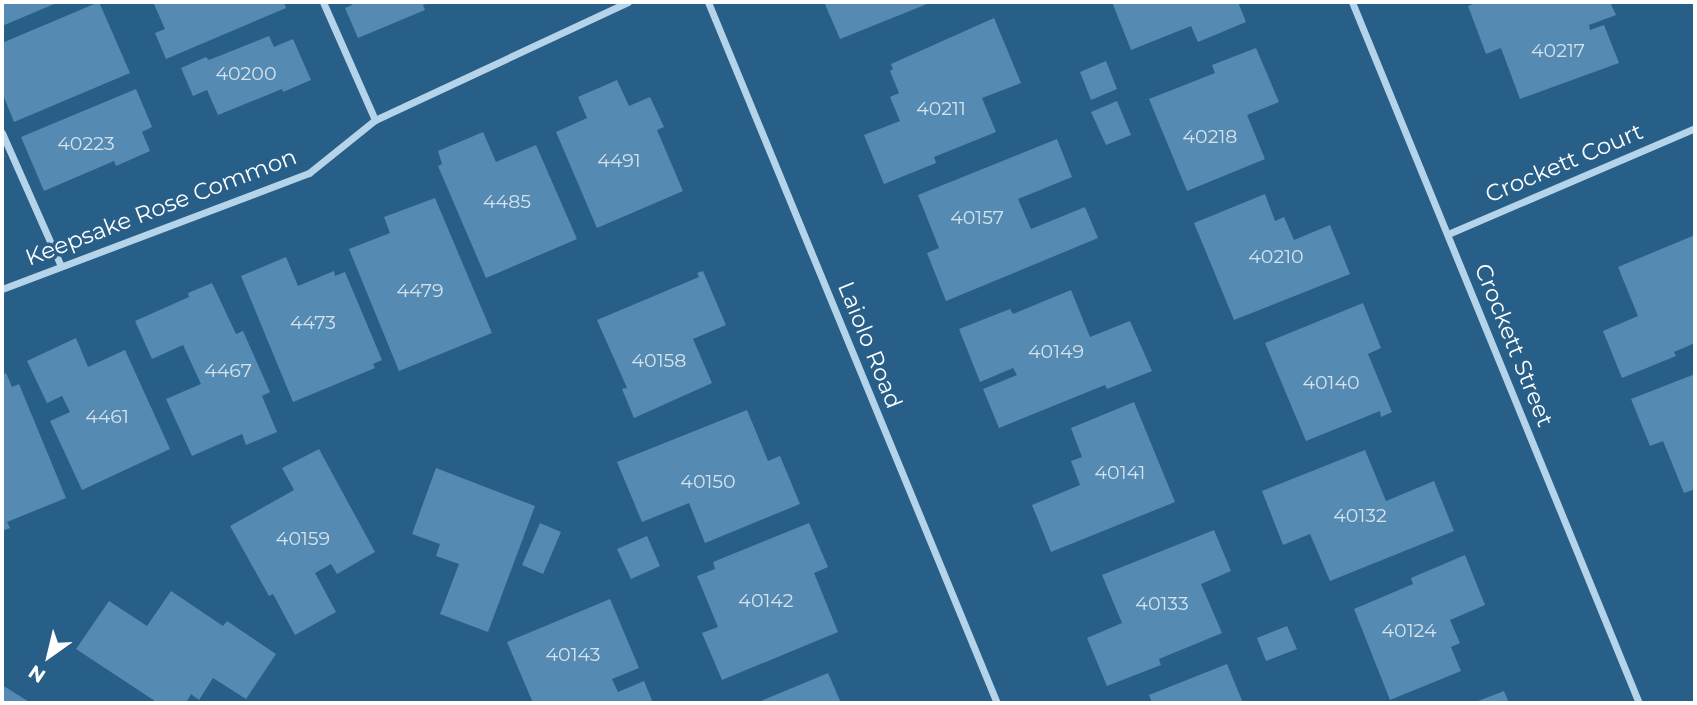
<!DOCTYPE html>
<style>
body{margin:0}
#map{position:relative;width:1697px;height:705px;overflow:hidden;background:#285f88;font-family:Montserrat,sans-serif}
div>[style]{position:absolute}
.building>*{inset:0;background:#558ab2}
.minor>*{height:7px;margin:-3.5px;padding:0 3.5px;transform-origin:3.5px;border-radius:3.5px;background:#b5d3e9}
span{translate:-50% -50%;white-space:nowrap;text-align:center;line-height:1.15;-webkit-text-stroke:7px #285f88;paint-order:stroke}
.number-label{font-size:19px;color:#d4e2ec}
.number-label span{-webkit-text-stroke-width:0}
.street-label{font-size:23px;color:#fff}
.frame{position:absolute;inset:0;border:4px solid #fff;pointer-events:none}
.north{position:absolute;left:14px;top:621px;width:70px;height:70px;-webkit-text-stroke:5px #285f88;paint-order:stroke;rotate:214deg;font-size:19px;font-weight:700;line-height:28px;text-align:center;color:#fff}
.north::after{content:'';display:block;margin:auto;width:24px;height:32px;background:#fff;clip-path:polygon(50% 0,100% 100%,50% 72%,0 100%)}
</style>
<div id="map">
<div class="building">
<i style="clip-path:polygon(2px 2px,59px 2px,2px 26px)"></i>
<i style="clip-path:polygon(99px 2px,130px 73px,14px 122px,2px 92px,2px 43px)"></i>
<i style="clip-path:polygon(153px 2px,284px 2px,286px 8px,166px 59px,155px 33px,165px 29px)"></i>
<i style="clip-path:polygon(350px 2px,432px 2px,423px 5px,425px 10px,358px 38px,345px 8px,352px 5px)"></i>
<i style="clip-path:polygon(824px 2px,932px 2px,840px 39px)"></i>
<i style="clip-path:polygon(1112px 2px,1238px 2px,1246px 22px,1198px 42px,1191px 26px,1131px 50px)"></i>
<i style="clip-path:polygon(1478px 2px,1610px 2px,1616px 15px,1589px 25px,1590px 30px,1604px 25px,1619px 63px,1520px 99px,1501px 48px,1486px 54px,1468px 6px)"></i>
<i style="clip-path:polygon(994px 18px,1021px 83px,982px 98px,996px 132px,934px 157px,936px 163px,884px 184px,864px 135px,900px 121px,890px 97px,899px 93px,890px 71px,893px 69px,891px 64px)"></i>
<i style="clip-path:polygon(269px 36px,274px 47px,293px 39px,311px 80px,283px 92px,282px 89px,218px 115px,207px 90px,193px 96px,181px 68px,206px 57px,209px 60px)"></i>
<i style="clip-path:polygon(1256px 48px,1279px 102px,1247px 115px,1265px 159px,1187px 191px,1149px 99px,1215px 73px,1212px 65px)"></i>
<i style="clip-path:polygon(1106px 61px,1117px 89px,1091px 100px,1080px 72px)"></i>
<i style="clip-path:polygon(617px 80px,629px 106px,650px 97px,664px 127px,657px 130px,683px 191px,597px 228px,556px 132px,587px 118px,578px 97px)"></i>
<i style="clip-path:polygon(136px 89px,152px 127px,142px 132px,150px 151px,116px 166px,114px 161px,44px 191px,21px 137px)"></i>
<i style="clip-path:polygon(1117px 101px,1131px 135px,1106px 145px,1091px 112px)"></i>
<i style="clip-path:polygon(483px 132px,496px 162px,536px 145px,577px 239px,486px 278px,438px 166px,442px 164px,438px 151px)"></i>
<i style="clip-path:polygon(1057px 139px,1072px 177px,1018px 199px,1031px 229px,1085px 207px,1098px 238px,946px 301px,927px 253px,939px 248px,918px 195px)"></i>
<i style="clip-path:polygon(1265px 194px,1275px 221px,1284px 217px,1294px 240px,1330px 225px,1350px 274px,1234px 320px,1194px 223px)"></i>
<i style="clip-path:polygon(435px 198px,492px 333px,399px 371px,349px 249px,390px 233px,384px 217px)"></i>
<i style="clip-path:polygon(1695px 235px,1695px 343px,1674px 352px,1676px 356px,1622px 378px,1603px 331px,1638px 316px,1618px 267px)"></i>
<i style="clip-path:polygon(286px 257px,298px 286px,334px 271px,335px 276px,345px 272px,382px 360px,373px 364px,375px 368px,293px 402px,241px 276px)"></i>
<i style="clip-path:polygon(703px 271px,726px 325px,693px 339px,712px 383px,634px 418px,622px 389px,627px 388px,597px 320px,699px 277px,697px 273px)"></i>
<i style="clip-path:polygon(212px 283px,236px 334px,243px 331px,270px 392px,262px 396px,277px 432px,246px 445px,242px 434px,192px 456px,166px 399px,201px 384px,183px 345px,152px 359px,135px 321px,189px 297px,188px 293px)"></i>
<i style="clip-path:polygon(1071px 290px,1090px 337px,1130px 321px,1152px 371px,1107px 389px,1105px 385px,999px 428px,983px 389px,1017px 375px,1013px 368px,980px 382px,959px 329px,1010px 309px,1013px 314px)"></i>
<i style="clip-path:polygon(1363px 303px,1381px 348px,1368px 354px,1392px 412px,1381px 417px,1380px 411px,1306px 441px,1265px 343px)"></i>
<i style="clip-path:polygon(76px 338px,88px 367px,125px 350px,170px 449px,82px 490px,50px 421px,70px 412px,62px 396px,47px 403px,27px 361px)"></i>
<i style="clip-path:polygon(6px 373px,12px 387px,19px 384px,66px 498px,7px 522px,10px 528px,2px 531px,2px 375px)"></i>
<i style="clip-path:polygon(1695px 374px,1695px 489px,1684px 493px,1663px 441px,1650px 446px,1631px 399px)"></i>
<i style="clip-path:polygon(1134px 402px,1175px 502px,1051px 552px,1032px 505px,1080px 485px,1071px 461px,1082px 457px,1071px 428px)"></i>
<i style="clip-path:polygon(747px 410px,768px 461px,780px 456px,800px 504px,705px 543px,689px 503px,642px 522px,617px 462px)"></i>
<i style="clip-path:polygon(319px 449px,375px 552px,337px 574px,331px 564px,315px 573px,336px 612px,295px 635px,273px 594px,269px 596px,230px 526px,294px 490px,282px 468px)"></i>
<i style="clip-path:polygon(1365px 450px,1386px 501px,1434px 481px,1454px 531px,1330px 581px,1310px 534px,1283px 545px,1262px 491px)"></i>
<i style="clip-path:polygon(436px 468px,535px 506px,488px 632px,440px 614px,459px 564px,436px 556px,440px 544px,412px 534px)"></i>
<i style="clip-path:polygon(540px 523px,561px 532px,543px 574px,522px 565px)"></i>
<i style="clip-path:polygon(809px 523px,828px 567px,814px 573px,838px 632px,722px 680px,702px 633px,718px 627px,697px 576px,715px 569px,713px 562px)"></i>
<i style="clip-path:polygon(1214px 530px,1231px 571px,1201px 584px,1222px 633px,1159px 659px,1161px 665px,1107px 686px,1087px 638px,1122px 623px,1102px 575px)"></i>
<i style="clip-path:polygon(647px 536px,660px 566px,631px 579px,617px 549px)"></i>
<i style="clip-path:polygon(1465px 555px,1485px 605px,1450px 620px,1460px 643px,1451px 647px,1461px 671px,1390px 700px,1354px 609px,1413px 584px,1411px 578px)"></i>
<i style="clip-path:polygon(171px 591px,223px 626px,227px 621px,276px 654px,246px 699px,213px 678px,199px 700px,191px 694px,186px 703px,158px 703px,76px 649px,109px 601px,147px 626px)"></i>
<i style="clip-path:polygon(610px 599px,639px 668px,612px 679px,618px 692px,644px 681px,653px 703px,533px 703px,507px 642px)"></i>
<i style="clip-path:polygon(1287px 626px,1297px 649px,1266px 661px,1257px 638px)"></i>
<i style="clip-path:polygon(1227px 664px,1243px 703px,1152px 703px,1149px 695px)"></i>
<i style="clip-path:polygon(828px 673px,841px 703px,756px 703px)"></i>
<i style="clip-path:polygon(2px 685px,31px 703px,2px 703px)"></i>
<i style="clip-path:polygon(1504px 691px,1509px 703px,1473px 703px)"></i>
</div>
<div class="minor">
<i style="left:323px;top:2px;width:129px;rotate:66.2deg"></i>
<i style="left:708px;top:2px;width:758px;rotate:67.6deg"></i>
<i style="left:1352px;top:2px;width:757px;rotate:67.74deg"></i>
<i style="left:2px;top:133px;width:145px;rotate:66.1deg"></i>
<i style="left:1448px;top:234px;width:269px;rotate:-23.2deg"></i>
<i style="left:2px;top:289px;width:328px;rotate:-20.7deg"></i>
<i style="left:309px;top:173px;width:85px;rotate:-38.8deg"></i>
<i style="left:375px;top:120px;width:279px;rotate:-25deg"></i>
</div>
<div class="number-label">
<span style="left:1558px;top:51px">40217</span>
<span style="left:246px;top:74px">40200</span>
<span style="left:941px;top:109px">40211</span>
<span style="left:1210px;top:137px">40218</span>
<span style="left:86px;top:144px">40223</span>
<span style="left:619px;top:161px">4491</span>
<span style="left:507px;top:202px">4485</span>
<span style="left:977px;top:218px">40157</span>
<span style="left:1276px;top:257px">40210</span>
<span style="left:420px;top:291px">4479</span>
<span style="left:313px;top:323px">4473</span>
<span style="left:1056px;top:352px">40149</span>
<span style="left:659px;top:361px">40158</span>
<span style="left:228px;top:371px">4467</span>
<span style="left:1331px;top:383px">40140</span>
<span style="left:107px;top:417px">4461</span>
<span style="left:1120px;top:473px">40141</span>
<span style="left:708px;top:482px">40150</span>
<span style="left:1360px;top:516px">40132</span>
<span style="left:303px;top:539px">40159</span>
<span style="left:766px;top:601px">40142</span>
<span style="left:1162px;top:604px">40133</span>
<span style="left:1409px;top:631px">40124</span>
<span style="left:573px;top:655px">40143</span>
</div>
<div class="street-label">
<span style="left:1564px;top:163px;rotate:-23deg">Crockett Court</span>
<span style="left:161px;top:207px;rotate:-21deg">Keepsake Rose Common</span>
<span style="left:870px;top:345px;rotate:68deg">Laiolo Road</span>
<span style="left:1514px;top:345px;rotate:68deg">Crockett Street</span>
</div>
<div class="frame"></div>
<div class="north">N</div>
</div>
